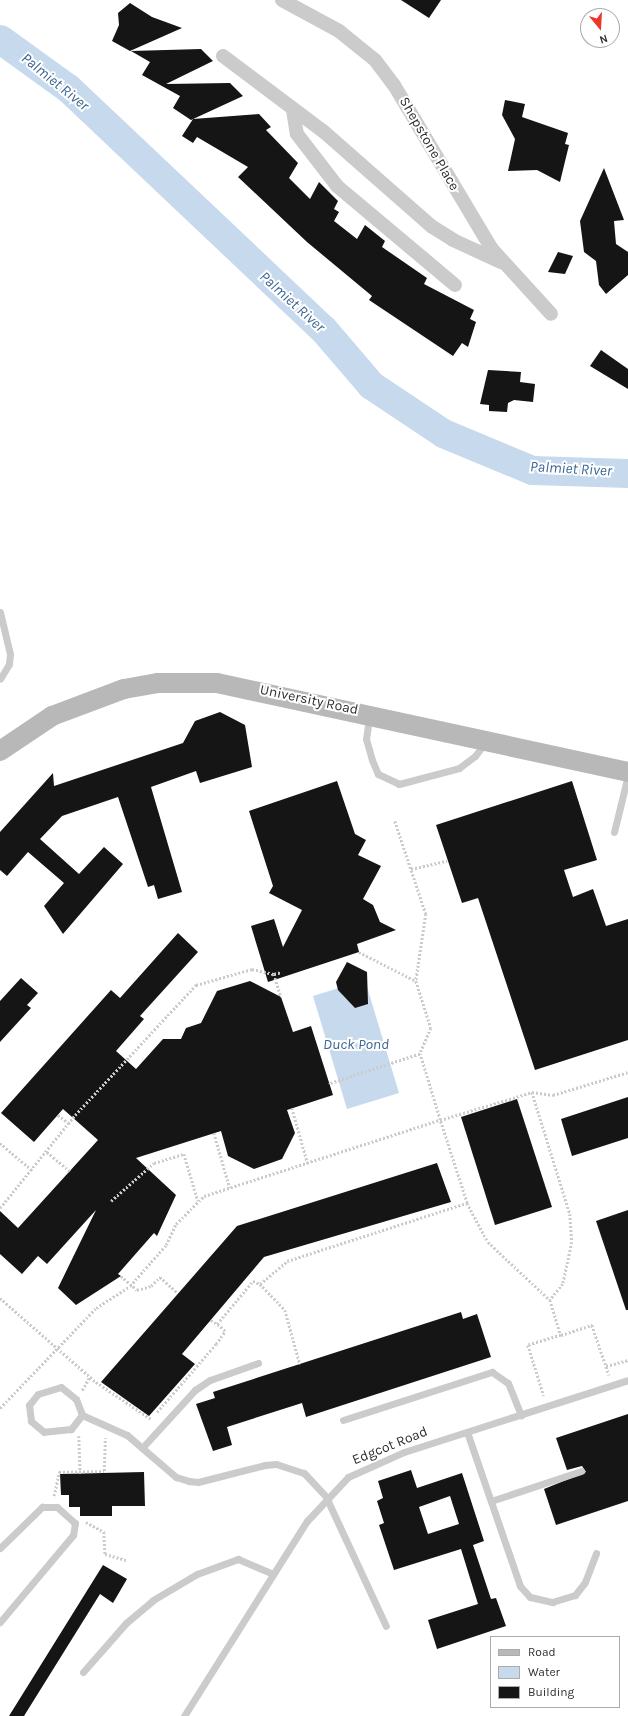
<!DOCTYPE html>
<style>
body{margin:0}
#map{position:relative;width:628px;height:1716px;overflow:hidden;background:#fff;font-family:Karla,sans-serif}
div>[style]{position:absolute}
.water>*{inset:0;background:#c7d9ed}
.river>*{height:29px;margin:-14.5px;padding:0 14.5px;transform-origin:14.5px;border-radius:14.5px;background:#c7d9ed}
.building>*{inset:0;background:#151515}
.path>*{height:2.5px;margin-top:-1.25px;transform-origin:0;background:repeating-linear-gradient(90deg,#cbcbcb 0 2px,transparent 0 4px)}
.lane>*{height:7px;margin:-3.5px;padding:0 3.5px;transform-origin:3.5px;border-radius:3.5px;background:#cbcbcb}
.street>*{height:14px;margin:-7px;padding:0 7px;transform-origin:7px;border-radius:7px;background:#cbcbcb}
.secondary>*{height:20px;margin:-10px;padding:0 10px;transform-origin:10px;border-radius:10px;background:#b8b8b8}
span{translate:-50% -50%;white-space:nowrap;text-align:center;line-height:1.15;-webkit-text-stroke:4px #fff;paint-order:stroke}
.street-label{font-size:14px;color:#2e2e2e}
.water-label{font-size:15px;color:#3a6593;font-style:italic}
.legend{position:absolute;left:490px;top:1636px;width:130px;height:72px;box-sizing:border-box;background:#fff;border:1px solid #ababab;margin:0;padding:5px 7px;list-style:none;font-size:12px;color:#2e2e2e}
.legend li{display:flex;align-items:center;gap:8px;height:20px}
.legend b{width:20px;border:1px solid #ababab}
.north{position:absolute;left:580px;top:8px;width:40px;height:40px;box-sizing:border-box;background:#fff;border:1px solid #ababab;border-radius:50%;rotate:162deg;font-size:11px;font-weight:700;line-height:16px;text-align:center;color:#2e2e2e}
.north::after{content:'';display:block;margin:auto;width:14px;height:18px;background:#ea362b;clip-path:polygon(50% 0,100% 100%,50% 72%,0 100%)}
</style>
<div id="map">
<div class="water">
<i style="clip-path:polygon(365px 980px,399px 1093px,347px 1109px,313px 996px)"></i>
</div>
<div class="river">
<i style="left:0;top:39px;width:84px;rotate:35.8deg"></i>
<i style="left:68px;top:88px;width:351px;rotate:43.4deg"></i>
<i style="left:323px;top:329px;width:74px;rotate:49.4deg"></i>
<i style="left:371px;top:385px;width:87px;rotate:33.7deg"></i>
<i style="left:443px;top:433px;width:96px;rotate:22.6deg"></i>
<i style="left:532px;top:470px;width:96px;rotate:1.8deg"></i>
</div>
<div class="building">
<i style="clip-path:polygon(401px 0,441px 0,429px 18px)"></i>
<i style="clip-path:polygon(130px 3px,152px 17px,182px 28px,130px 51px,112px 41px,119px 25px,118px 13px)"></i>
<i style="clip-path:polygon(201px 49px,213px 61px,166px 84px,230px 83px,243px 96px,191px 120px,173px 108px,180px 96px,142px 75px,150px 62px,131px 51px)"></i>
<i style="clip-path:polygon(505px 100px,525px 104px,522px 117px,568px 133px,565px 144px,569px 145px,560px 182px,537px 170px,508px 171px,515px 139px,502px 115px)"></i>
<i style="clip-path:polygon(259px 114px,271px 127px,266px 130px,298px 163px,289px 178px,310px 199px,319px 182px,338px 201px,334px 209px,339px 212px,334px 221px,357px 239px,365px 225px,385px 241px,382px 247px,427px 278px,424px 284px,474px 310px,470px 319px,476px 322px,468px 347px,462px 343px,453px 356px,369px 300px,372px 296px,307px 242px,238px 177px,248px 167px,197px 137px,193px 143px,182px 136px,193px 119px)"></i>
<i style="clip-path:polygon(604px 168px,624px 220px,614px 221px,616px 244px,628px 252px,628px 275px,606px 294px,599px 285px,596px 261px,584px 252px,580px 221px)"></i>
<i style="clip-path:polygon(558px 252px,573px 256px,565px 274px,548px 272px)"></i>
<i style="clip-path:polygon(601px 350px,628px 369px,628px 389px,590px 366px)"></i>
<i style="clip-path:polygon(488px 370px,521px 372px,520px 382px,535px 384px,533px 402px,514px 400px,508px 403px,507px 412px,489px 411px,489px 405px,480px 404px)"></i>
<i style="clip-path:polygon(220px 712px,245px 725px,252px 767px,200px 783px,196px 771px,151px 787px,182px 892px,158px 899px,154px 885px,148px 887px,118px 797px,62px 816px,40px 839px,79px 874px,104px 847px,123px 864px,63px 934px,44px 906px,64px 883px,28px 852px,7px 876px,0 870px,0 832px,53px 773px,54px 786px,183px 743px,195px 721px)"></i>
<i style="clip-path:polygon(337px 781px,355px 834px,366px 840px,358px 855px,381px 866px,363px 899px,373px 905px,380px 922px,396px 930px,357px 944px,359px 952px,268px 982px,251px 926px,274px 919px,283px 947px,302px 910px,269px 893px,273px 886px,249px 811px)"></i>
<i style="clip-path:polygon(572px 781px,597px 860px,564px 870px,573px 897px,593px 889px,606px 926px,628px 919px,628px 1040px,535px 1070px,478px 898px,462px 903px,436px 825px)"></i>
<i style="clip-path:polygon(178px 933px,198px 952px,140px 1016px,144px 1019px,116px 1051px,136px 1069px,163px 1039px,181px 1039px,186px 1028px,201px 1023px,217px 991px,250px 981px,281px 997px,293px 1032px,311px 1026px,333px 1095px,287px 1110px,295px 1133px,282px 1159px,254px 1169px,228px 1156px,221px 1131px,136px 1158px,176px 1195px,157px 1236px,154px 1233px,118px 1274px,121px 1276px,76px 1305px,58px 1288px,96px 1210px,47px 1264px,38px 1256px,22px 1274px,0 1254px,0 1211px,18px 1228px,98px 1140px,63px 1109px,34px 1142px,1px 1113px,111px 990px,120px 998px)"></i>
<i style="clip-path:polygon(347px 962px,367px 972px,368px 1004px,355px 1008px,338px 990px,336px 982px)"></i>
<i style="clip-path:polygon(21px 978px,38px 993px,27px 1005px,31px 1008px,0 1042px,0 1001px)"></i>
<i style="clip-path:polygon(628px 1097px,628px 1138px,572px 1156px,561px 1119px)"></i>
<i style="clip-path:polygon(517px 1099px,552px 1207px,495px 1225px,461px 1117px)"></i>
<i style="clip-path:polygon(437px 1163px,451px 1202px,264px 1257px,182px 1354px,195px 1364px,149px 1416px,101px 1382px,237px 1226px)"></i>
<i style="clip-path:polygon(628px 1210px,628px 1310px,626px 1310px,596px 1221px)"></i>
<i style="clip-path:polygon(461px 1312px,463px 1319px,477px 1314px,491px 1357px,306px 1417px,302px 1403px,227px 1427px,232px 1445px,213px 1451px,196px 1404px,215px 1398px,213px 1392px)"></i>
<i style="clip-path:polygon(628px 1414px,628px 1501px,556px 1525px,544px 1489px,586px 1472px,582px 1466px,567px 1470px,556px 1438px)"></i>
<i style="clip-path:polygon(evenodd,411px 1470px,417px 1488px,462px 1473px,484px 1541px,473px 1545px,491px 1599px,496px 1598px,506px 1626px,437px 1649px,428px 1620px,478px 1604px,461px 1549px,394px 1570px,379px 1525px,384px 1523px,377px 1501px,383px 1498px,378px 1481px,411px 1470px,450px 1496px,459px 1524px,428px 1534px,419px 1507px,450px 1496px)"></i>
<i style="clip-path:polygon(144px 1472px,145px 1506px,112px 1506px,112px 1516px,80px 1516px,80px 1507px,69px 1507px,69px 1495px,61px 1495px,60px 1474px)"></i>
<i style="clip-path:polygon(103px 1565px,127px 1579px,113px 1603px,100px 1594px,24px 1716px,9px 1716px)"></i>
</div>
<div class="path">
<i style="left:395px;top:821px;width:98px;rotate:71.6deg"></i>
<i style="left:426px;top:914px;width:68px;rotate:98.5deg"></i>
<i style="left:411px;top:869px;width:37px;rotate:-13deg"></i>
<i style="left:359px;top:952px;width:64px;rotate:27deg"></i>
<i style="left:416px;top:981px;width:49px;rotate:72.3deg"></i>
<i style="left:431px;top:1028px;width:28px;rotate:113deg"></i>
<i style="left:274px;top:974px;width:24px;rotate:73deg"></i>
<i style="left:532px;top:1092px;width:128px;rotate:72.7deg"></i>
<i style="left:570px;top:1214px;width:28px;rotate:86deg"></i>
<i style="left:572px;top:1242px;width:43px;rotate:102.1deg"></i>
<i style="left:563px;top:1284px;width:21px;rotate:129deg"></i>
<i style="left:292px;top:1108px;width:58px;rotate:74.1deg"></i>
<i style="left:58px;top:1115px;width:15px;rotate:37deg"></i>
<i style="left:214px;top:1133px;width:57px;rotate:73.8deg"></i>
<i style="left:0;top:1143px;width:42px;rotate:40.2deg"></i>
<i style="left:47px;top:1152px;width:30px;rotate:40deg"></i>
<i style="left:111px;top:1201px;width:57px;rotate:-41.5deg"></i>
<i style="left:154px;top:1163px;width:31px;rotate:-17deg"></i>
<i style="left:184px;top:1154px;width:49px;rotate:73.4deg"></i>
<i style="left:467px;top:1203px;width:44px;rotate:61.7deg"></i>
<i style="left:488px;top:1242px;width:85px;rotate:43.1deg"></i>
<i style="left:550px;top:1300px;width:37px;rotate:73deg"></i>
<i style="left:561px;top:1335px;width:34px;rotate:163deg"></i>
<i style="left:528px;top:1345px;width:53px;rotate:72.6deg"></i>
<i style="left:0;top:1208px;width:119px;rotate:-51.1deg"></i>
<i style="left:75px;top:1115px;width:178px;rotate:-47.1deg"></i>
<i style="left:196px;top:985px;width:58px;rotate:-15.9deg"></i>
<i style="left:252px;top:969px;width:23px;rotate:13deg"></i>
<i style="left:274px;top:974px;width:8px;rotate:-14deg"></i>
<i style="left:121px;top:1276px;width:21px;rotate:41deg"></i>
<i style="left:137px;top:1290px;width:15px;rotate:-16deg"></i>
<i style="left:151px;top:1286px;width:13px;rotate:-45deg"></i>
<i style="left:160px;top:1277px;width:24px;rotate:42deg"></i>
<i style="left:260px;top:1284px;width:35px;rotate:-40deg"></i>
<i style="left:287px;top:1261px;width:189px;rotate:-17.9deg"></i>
<i style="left:467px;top:1203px;width:87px;rotate:-108deg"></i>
<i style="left:440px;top:1120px;width:96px;rotate:-16.9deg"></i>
<i style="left:532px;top:1092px;width:21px;rotate:8deg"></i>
<i style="left:553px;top:1095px;width:78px;rotate:-17deg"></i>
<i style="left:0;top:1298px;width:128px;rotate:41.2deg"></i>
<i style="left:96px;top:1382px;width:66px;rotate:33.9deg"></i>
<i style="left:211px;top:1320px;width:7px;rotate:34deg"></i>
<i style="left:561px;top:1335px;width:33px;rotate:-18deg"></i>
<i style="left:592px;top:1325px;width:53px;rotate:71.2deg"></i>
<i style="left:606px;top:1366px;width:23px;rotate:-15deg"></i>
<i style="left:82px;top:1390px;width:16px;rotate:-60deg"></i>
<i style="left:0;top:1408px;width:139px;rotate:-46.2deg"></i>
<i style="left:96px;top:1308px;width:40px;rotate:-32.9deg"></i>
<i style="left:130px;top:1286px;width:55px;rotate:-48.7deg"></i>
<i style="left:166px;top:1245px;width:23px;rotate:-65deg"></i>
<i style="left:176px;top:1224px;width:40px;rotate:-45deg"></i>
<i style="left:204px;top:1196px;width:248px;rotate:-17.9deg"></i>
<i style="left:440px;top:1120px;width:69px;rotate:-106.9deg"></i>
<i style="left:420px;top:1054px;width:96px;rotate:161.8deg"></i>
<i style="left:157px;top:1412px;width:90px;rotate:-49.1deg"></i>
<i style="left:216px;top:1344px;width:16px;rotate:-55deg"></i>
<i style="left:225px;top:1331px;width:11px;rotate:-139deg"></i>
<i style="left:217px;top:1324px;width:56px;rotate:-50.1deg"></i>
<i style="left:253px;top:1281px;width:8px;rotate:23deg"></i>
<i style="left:260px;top:1284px;width:36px;rotate:46deg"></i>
<i style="left:285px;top:1310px;width:56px;rotate:74.5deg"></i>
<i style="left:79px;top:1436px;width:38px;rotate:88deg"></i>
<i style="left:54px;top:1496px;width:25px;rotate:-78deg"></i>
<i style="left:59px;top:1472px;width:45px;rotate:-1.3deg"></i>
<i style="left:104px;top:1471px;width:33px;rotate:-88deg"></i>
<i style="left:86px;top:1522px;width:21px;rotate:29deg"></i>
<i style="left:104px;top:1532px;width:22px;rotate:87deg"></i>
<i style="left:105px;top:1554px;width:22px;rotate:16deg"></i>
</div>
<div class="lane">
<i style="left:0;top:612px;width:43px;rotate:76.6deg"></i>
<i style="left:10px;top:654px;width:10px;rotate:96deg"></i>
<i style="left:9px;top:664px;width:17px;rotate:121deg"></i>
<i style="left:369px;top:718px;width:21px;rotate:98deg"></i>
<i style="left:366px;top:739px;width:22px;rotate:74deg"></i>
<i style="left:372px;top:760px;width:15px;rotate:67deg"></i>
<i style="left:378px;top:774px;width:23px;rotate:25deg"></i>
<i style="left:399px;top:784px;width:62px;rotate:-14.9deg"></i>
<i style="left:459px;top:768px;width:20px;rotate:-37deg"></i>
<i style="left:475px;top:756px;width:15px;rotate:-53deg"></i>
<i style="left:614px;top:832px;width:59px;rotate:-76.2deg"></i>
<i style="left:61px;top:1387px;width:19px;rotate:39deg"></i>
<i style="left:76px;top:1399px;width:17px;rotate:69deg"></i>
<i style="left:82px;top:1415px;width:18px;rotate:128deg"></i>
<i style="left:71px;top:1429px;width:27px;rotate:174deg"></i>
<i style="left:44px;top:1432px;width:17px;rotate:-140deg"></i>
<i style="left:31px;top:1421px;width:16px;rotate:-97deg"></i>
<i style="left:29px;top:1405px;width:14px;rotate:-51deg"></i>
<i style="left:38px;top:1394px;width:24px;rotate:-17deg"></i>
<i style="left:82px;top:1415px;width:49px;rotate:24deg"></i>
<i style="left:127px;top:1435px;width:65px;rotate:40.6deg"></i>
<i style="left:176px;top:1477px;width:14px;rotate:17deg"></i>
<i style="left:189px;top:1481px;width:9px;rotate:6deg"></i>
<i style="left:198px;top:1482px;width:69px;rotate:-14.2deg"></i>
<i style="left:265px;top:1465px;width:11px;rotate:-5deg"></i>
<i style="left:276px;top:1464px;width:29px;rotate:18deg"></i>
<i style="left:304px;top:1473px;width:33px;rotate:47deg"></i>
<i style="left:326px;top:1497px;width:142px;rotate:65.1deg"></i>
<i style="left:343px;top:1420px;width:157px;rotate:-17.9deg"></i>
<i style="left:492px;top:1372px;width:19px;rotate:35deg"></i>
<i style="left:508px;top:1383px;width:35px;rotate:68deg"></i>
<i style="left:467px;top:1432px;width:163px;rotate:71deg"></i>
<i style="left:520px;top:1586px;width:15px;rotate:48deg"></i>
<i style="left:530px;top:1597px;width:23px;rotate:13deg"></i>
<i style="left:552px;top:1602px;width:24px;rotate:-17deg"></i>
<i style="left:575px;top:1595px;width:16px;rotate:-52deg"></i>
<i style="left:585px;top:1582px;width:31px;rotate:-69deg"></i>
<i style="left:142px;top:1448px;width:79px;rotate:-47.6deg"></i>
<i style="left:195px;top:1390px;width:18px;rotate:-34deg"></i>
<i style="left:210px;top:1380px;width:51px;rotate:-19.5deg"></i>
<i style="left:491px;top:1501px;width:95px;rotate:-18.4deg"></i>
<i style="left:0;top:1548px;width:59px;rotate:-44.3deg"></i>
<i style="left:42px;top:1507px;width:15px"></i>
<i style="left:57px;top:1507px;width:24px;rotate:42deg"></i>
<i style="left:75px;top:1523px;width:12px;rotate:99deg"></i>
<i style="left:73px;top:1535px;width:114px;rotate:130deg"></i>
<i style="left:83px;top:1672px;width:65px;rotate:-48.7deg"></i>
<i style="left:126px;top:1623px;width:35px;rotate:-40deg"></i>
<i style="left:153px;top:1600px;width:51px;rotate:-30.6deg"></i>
<i style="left:197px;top:1574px;width:44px;rotate:-20.1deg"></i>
<i style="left:238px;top:1559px;width:38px;rotate:23deg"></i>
<i style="left:184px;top:1716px;width:231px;rotate:-57.8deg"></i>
<i style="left:307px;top:1521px;width:60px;rotate:-47deg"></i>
<i style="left:348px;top:1477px;width:61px;rotate:-24.1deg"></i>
<i style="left:404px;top:1452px;width:235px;rotate:-17.8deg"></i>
</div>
<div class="street">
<i style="left:282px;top:0;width:65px;rotate:28.5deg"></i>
<i style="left:339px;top:31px;width:46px;rotate:38.9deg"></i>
<i style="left:375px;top:60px;width:31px;rotate:53deg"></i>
<i style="left:394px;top:85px;width:190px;rotate:59.2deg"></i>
<i style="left:491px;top:248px;width:89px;rotate:47.7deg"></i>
<i style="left:223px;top:56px;width:125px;rotate:36.9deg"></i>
<i style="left:323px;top:131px;width:144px;rotate:41.3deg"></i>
<i style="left:431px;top:226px;width:26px;rotate:32deg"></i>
<i style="left:453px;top:240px;width:53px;rotate:24.6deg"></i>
<i style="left:293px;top:110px;width:24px;rotate:81deg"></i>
<i style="left:297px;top:134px;width:66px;rotate:52.4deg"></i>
<i style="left:337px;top:186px;width:154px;rotate:40deg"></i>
</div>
<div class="secondary">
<i style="left:0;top:751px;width:63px;rotate:-33.9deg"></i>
<i style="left:52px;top:716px;width:77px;rotate:-20.6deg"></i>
<i style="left:124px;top:689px;width:35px;rotate:-10deg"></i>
<i style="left:158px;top:683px;width:59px"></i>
<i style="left:217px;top:683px;width:421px;rotate:12.2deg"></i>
</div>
<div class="street-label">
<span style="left:429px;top:144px;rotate:60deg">Shepstone Place</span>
<span style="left:309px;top:700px;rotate:12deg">University Road</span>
<span style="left:390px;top:1446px;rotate:-22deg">Edgcot Road</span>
</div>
<div class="water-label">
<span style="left:55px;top:82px;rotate:39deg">Palmiet River</span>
<span style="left:292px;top:302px;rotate:42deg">Palmiet River</span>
<span style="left:571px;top:469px;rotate:3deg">Palmiet River</span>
<span style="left:356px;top:1045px">Duck Pond</span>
</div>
<ul class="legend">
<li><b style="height:5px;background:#b8b8b8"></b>Road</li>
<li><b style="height:11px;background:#c7d9ed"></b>Water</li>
<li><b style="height:11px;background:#151515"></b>Building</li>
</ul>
<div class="north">N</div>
</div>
